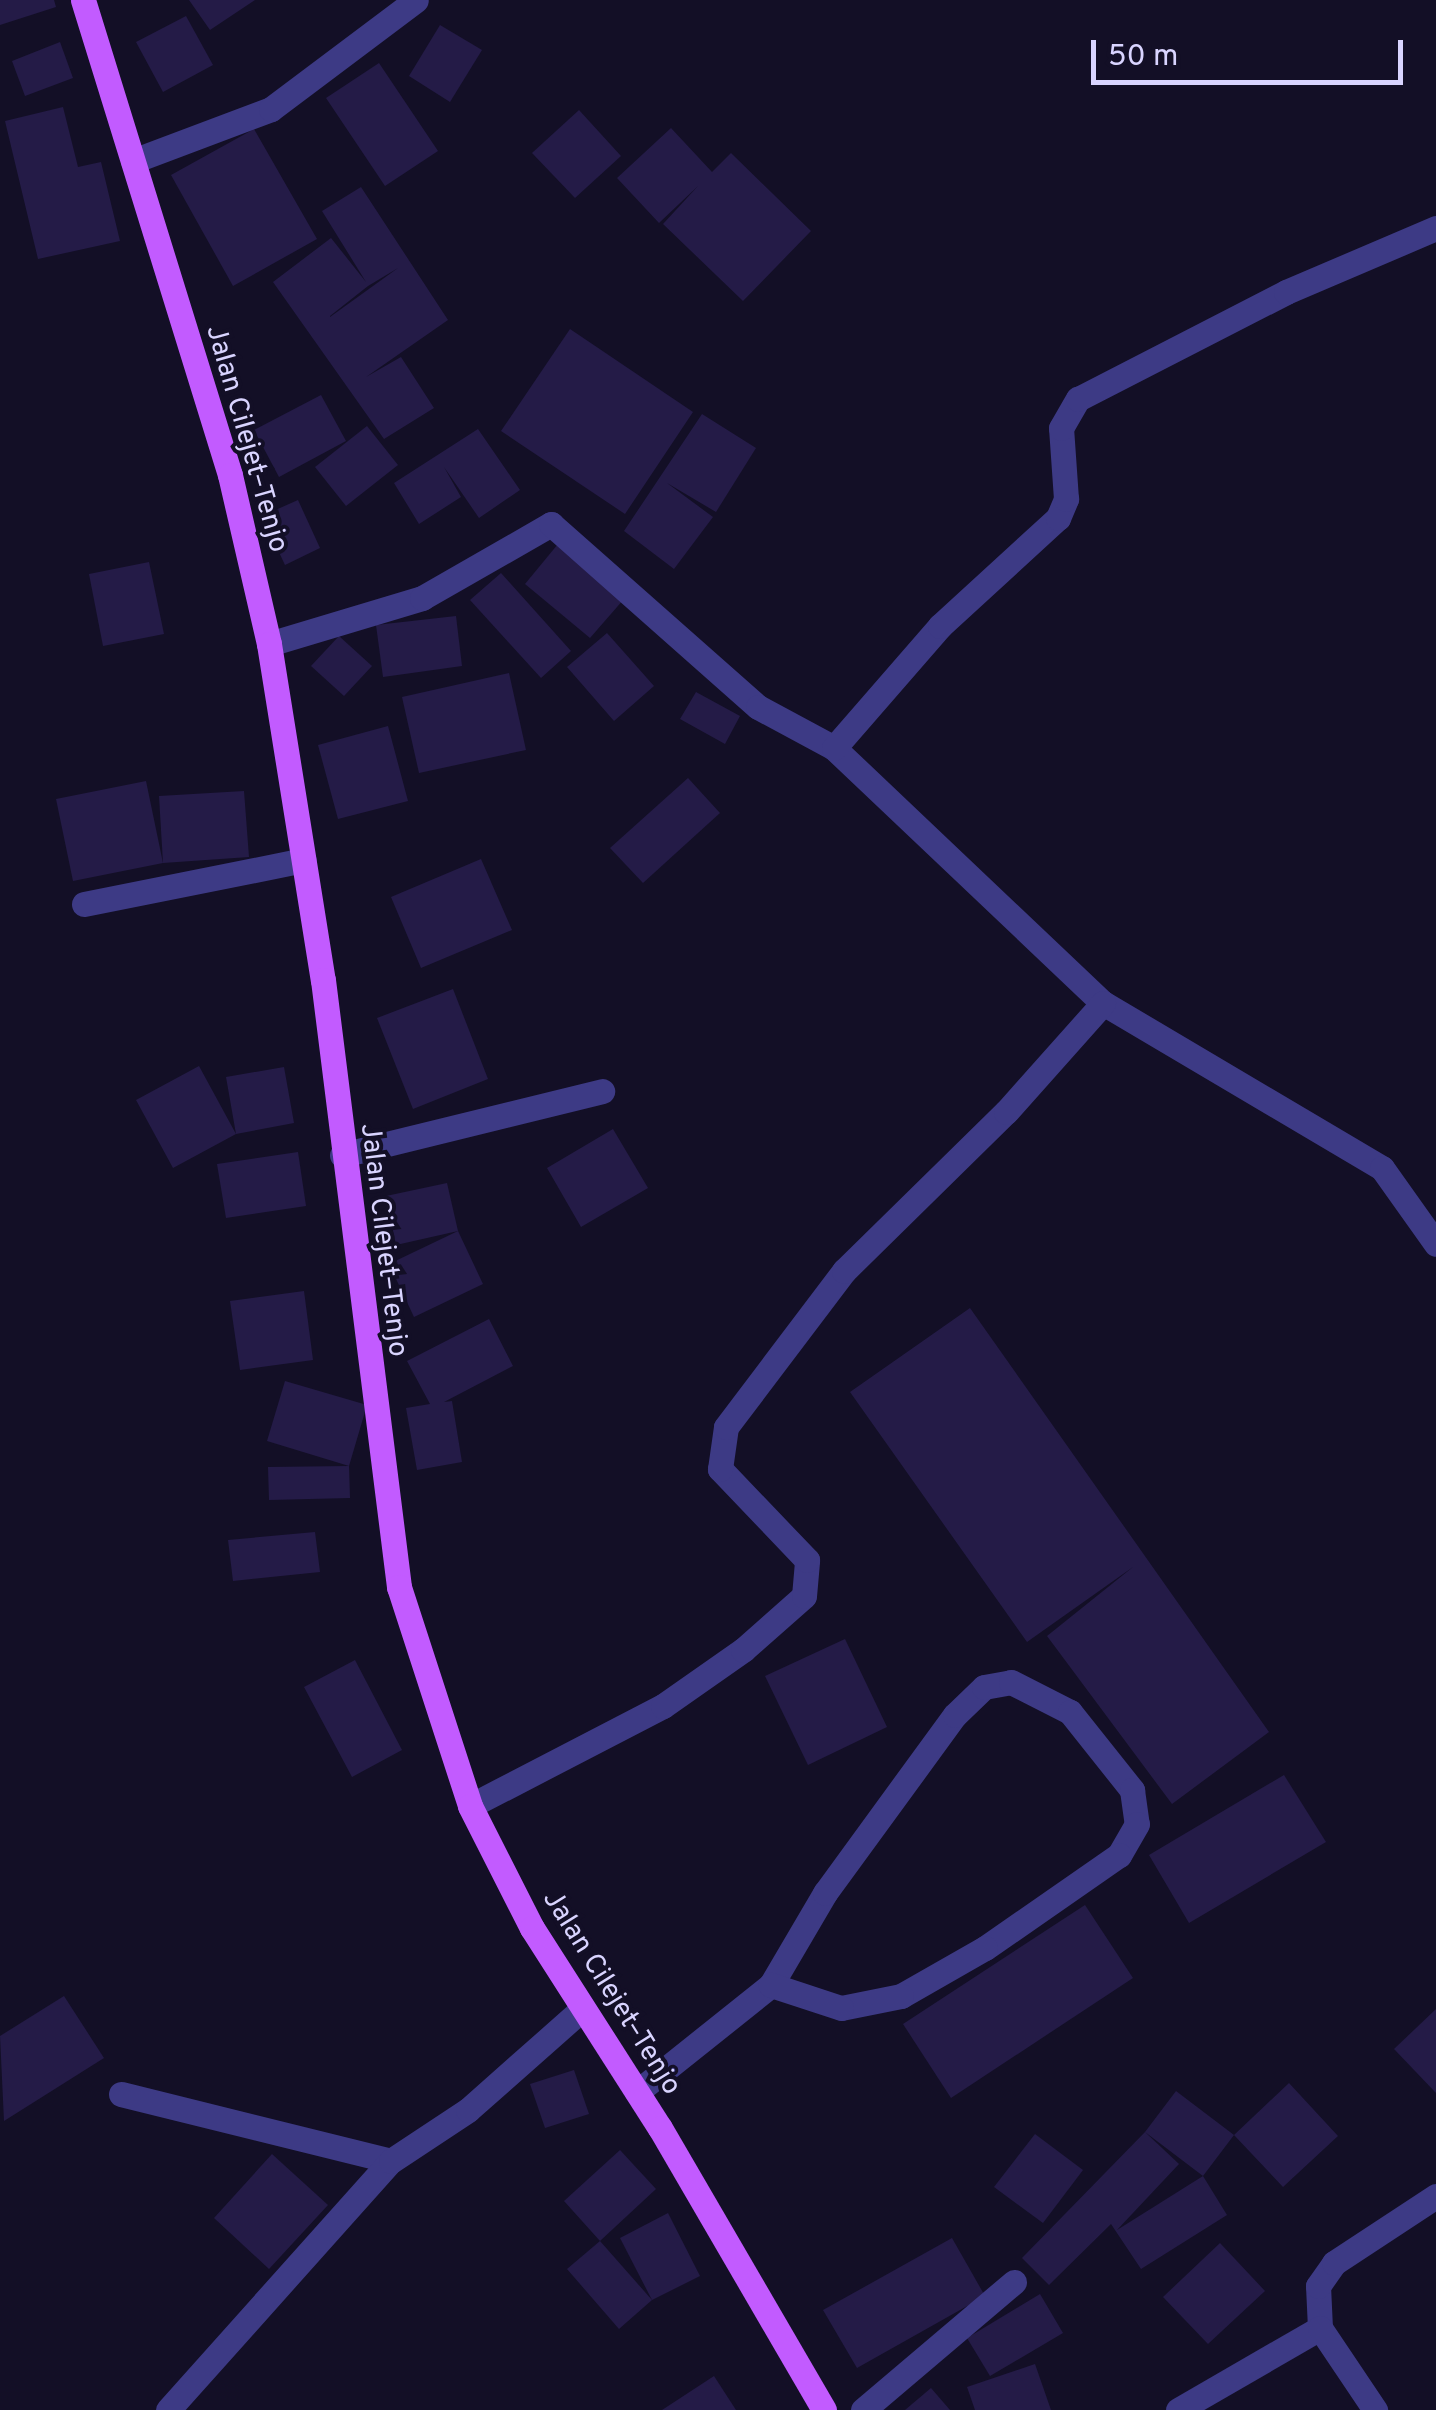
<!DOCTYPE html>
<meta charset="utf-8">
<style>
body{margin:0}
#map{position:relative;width:1436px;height:2410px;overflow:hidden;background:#130f26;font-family:Overpass,sans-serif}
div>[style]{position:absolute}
.building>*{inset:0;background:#241b47}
.minor>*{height:25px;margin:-12.5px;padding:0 12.5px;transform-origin:12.5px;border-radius:12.5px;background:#3d3a85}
.major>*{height:25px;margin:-12.5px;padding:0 12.5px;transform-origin:12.5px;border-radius:12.5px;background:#c25bff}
span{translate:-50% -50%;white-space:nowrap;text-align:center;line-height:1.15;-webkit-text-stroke:8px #130f26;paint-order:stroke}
.street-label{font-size:28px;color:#d9d4ff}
.scale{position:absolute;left:1091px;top:40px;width:312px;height:45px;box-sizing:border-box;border:5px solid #d9d4ff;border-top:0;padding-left:12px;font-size:30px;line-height:35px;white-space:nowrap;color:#d9d4ff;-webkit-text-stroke:8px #130f26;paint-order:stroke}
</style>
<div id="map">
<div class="building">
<i style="clip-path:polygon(0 0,54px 0,56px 7px,0 25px)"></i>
<i style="clip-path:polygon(189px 0,255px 0,210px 30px)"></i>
<i style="clip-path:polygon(186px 16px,213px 65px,163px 92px,136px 42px)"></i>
<i style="clip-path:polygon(440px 25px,482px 50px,450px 102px,409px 76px)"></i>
<i style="clip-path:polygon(60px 42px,73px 78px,25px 96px,12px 61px)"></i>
<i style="clip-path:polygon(379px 63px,438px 151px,385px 186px,326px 98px)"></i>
<i style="clip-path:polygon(63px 107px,78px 167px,101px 162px,120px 241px,38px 259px,5px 121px)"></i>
<i style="clip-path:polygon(579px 110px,621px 156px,575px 198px,532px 153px)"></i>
<i style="clip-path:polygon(671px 128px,712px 172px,731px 153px,811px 231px,743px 301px,663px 224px,698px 186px,659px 223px,617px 178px)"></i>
<i style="clip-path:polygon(254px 129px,317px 239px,233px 286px,171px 175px)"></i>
<i style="clip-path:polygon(evenodd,361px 187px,448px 320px,366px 377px,401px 357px,434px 408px,384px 439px,273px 282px,331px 238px,366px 282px,322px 211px,361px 187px,398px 268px,330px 317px,330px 316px,368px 286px,398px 268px)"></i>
<i style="clip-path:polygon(570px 329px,693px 412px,625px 514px,501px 431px)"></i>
<i style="clip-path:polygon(321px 395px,346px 441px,279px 477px,254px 430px)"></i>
<i style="clip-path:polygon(702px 414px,756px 448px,716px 512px,667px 483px,713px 517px,674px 569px,624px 531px)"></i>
<i style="clip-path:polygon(367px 426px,398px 465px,346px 506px,315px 467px)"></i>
<i style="clip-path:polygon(478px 429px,520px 490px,479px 518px,444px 467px,461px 497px,419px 524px,394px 483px)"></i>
<i style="clip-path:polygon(298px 500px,320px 548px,285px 565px,262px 516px)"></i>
<i style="clip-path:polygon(558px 544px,624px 599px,590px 638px,525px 584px)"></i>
<i style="clip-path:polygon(149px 562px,164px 634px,103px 646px,89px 574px)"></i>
<i style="clip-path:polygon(501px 573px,571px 651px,541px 678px,470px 600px)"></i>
<i style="clip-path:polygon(456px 616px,462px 666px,383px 677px,376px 625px)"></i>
<i style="clip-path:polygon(607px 633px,654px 686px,614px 721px,567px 667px)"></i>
<i style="clip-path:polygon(339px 636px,372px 666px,344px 696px,311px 666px)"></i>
<i style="clip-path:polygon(509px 673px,526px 750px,419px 773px,402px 697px)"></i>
<i style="clip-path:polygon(696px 692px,740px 716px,725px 744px,680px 719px)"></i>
<i style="clip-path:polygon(388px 726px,408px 801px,338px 819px,318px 745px)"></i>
<i style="clip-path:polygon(688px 778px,720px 813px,643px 883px,610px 848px)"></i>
<i style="clip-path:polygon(146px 781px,163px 863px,73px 881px,56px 799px)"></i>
<i style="clip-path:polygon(244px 791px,249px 857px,163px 863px,159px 796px)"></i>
<i style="clip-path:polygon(481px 859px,512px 930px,421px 968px,391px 897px)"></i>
<i style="clip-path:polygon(453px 989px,488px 1079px,413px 1109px,377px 1018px)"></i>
<i style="clip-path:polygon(199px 1066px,236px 1134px,226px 1077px,284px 1067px,294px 1123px,236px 1134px,173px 1168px,136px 1100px)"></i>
<i style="clip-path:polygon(613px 1129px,648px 1188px,581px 1227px,547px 1168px)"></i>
<i style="clip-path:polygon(298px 1152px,306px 1206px,226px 1218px,217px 1164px)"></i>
<i style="clip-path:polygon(447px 1183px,458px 1231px,396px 1245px,386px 1196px)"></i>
<i style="clip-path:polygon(458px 1231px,483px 1284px,414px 1317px,389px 1264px)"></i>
<i style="clip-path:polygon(304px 1291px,313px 1360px,240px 1370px,230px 1301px)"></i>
<i style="clip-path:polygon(970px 1308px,1269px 1732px,1172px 1804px,1047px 1636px,1133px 1567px,1027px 1642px,850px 1392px)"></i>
<i style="clip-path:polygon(489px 1319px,513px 1366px,444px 1402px,452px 1401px,462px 1462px,417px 1470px,406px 1408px,430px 1404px,407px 1361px)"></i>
<i style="clip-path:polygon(285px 1381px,367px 1405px,349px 1466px,267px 1441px)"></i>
<i style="clip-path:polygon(349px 1466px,350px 1498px,269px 1500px,268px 1467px)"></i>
<i style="clip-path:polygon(315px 1532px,320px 1572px,233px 1581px,228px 1540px)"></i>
<i style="clip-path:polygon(845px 1639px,887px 1727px,808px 1765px,765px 1676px)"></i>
<i style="clip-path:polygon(355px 1660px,402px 1750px,352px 1777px,304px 1687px)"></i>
<i style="clip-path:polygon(1284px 1775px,1326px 1842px,1189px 1923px,1149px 1855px)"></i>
<i style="clip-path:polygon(1085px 1905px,1133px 1978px,951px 2098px,903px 2024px)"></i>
<i style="clip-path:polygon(64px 1996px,104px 2058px,4px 2121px,0 2036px)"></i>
<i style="clip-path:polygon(1436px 2009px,1436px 2093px,1394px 2049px)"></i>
<i style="clip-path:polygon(574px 2070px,589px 2114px,545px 2128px,530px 2084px)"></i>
<i style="clip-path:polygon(1289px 2083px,1338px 2136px,1283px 2187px,1234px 2135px,1203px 2176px,1145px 2132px,1179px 2164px,1117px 2230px,1203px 2176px,1227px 2215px,1141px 2269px,1111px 2224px,1049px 2285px,1022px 2258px,1145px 2132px,1176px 2091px,1234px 2135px)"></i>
<i style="clip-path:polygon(1035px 2134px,1083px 2170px,1043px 2223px,994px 2187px)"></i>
<i style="clip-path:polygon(620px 2150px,656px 2189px,600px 2241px,564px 2201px)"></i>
<i style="clip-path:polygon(272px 2154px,328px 2205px,269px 2269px,214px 2218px)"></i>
<i style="clip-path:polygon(668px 2213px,700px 2276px,652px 2300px,620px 2238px)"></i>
<i style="clip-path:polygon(952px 2238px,985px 2296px,857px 2368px,823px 2310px)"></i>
<i style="clip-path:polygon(600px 2241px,652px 2300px,619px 2329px,567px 2269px)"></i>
<i style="clip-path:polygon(1220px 2243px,1265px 2291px,1208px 2344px,1163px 2297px)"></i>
<i style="clip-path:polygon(1040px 2294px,1063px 2333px,990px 2376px,967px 2338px)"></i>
<i style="clip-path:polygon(1035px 2364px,1051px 2410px,975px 2410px,967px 2387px)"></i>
<i style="clip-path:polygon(714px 2376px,736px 2410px,662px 2410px)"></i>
<i style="clip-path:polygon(931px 2388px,950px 2410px,905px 2410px)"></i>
</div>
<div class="minor">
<i style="left:133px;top:161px;width:147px;rotate:-20.6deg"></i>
<i style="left:271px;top:109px;width:181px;rotate:-36.9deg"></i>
<i style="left:269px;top:644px;width:160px;rotate:-16.7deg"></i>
<i style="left:422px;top:598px;width:149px;rotate:-29.8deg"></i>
<i style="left:551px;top:524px;width:276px;rotate:41.5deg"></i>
<i style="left:758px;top:707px;width:86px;rotate:28.3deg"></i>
<i style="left:834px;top:748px;width:371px;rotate:43.5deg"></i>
<i style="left:1103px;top:1003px;width:324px;rotate:30.6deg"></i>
<i style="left:1382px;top:1168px;width:93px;rotate:54.6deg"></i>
<i style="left:834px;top:748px;width:162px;rotate:-49deg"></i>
<i style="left:940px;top:626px;width:160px;rotate:-42.5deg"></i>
<i style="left:1058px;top:518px;width:21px;rotate:-67deg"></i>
<i style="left:1066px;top:499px;width:71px;rotate:-94deg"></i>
<i style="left:1061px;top:428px;width:34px;rotate:-60deg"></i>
<i style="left:1078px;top:399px;width:234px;rotate:-27.2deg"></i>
<i style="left:1286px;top:292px;width:163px;rotate:-23.1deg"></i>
<i style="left:84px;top:904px;width:224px;rotate:-11.3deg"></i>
<i style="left:342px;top:1155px;width:268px;rotate:-13.8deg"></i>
<i style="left:470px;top:1806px;width:217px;rotate:-27.4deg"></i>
<i style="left:663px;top:1706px;width:98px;rotate:-35deg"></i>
<i style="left:743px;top:1650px;width:81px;rotate:-41.5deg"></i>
<i style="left:804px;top:1596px;width:36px;rotate:-85deg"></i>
<i style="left:807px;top:1560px;width:126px;rotate:-133.7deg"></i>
<i style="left:720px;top:1469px;width:42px;rotate:-81.9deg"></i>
<i style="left:726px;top:1427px;width:196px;rotate:-52.9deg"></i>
<i style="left:844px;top:1271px;width:227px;rotate:-44.5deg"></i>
<i style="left:1006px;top:1112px;width:146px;rotate:-48.3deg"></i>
<i style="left:637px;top:2092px;width:171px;rotate:-38.6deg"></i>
<i style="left:771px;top:1985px;width:107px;rotate:-59.6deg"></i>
<i style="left:825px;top:1893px;width:220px;rotate:-53.9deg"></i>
<i style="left:955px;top:1715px;width:40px;rotate:-44deg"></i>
<i style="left:984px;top:1687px;width:27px;rotate:-10deg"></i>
<i style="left:1011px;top:1682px;width:66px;rotate:27deg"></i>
<i style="left:1070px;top:1712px;width:100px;rotate:51.5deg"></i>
<i style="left:1132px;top:1790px;width:34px;rotate:82deg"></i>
<i style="left:1137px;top:1824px;width:36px;rotate:120deg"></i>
<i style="left:1119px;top:1855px;width:163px;rotate:145.2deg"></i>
<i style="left:985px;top:1948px;width:97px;rotate:150.3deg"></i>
<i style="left:901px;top:1996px;width:61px;rotate:168.7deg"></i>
<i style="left:841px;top:2008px;width:74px;rotate:-161.8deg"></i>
<i style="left:121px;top:2094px;width:278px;rotate:13.9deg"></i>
<i style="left:1320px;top:2328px;width:42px;rotate:-92.7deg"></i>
<i style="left:1318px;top:2286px;width:28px;rotate:-55deg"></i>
<i style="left:1334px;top:2263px;width:122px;rotate:-33.3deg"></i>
<i style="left:168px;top:2410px;width:334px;rotate:-48.2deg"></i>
<i style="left:391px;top:2161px;width:92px;rotate:-33.5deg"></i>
<i style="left:468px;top:2110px;width:151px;rotate:-41.5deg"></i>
<i style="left:863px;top:2410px;width:198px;rotate:-40.3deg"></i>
<i style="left:1178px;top:2410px;width:164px;rotate:-30deg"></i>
<i style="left:1320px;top:2328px;width:99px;rotate:56.1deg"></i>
</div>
<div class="major">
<i style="left:83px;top:0;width:497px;rotate:72.8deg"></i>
<i style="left:230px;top:475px;width:173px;rotate:77deg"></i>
<i style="left:269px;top:644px;width:340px;rotate:80.9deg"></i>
<i style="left:323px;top:980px;width:612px;rotate:82.86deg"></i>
<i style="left:399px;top:1587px;width:230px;rotate:72deg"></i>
<i style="left:470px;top:1806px;width:137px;rotate:63.1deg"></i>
<i style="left:532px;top:1928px;width:237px;rotate:57.4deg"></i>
<i style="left:660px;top:2128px;width:326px;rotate:59.8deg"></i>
</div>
<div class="street-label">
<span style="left:246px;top:439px;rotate:74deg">Jalan Cilejet–Tenjo</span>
<span style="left:383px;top:1240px;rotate:83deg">Jalan Cilejet–Tenjo</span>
<span style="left:611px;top:1993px;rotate:58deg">Jalan Cilejet–Tenjo</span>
</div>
<div class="scale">50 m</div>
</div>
